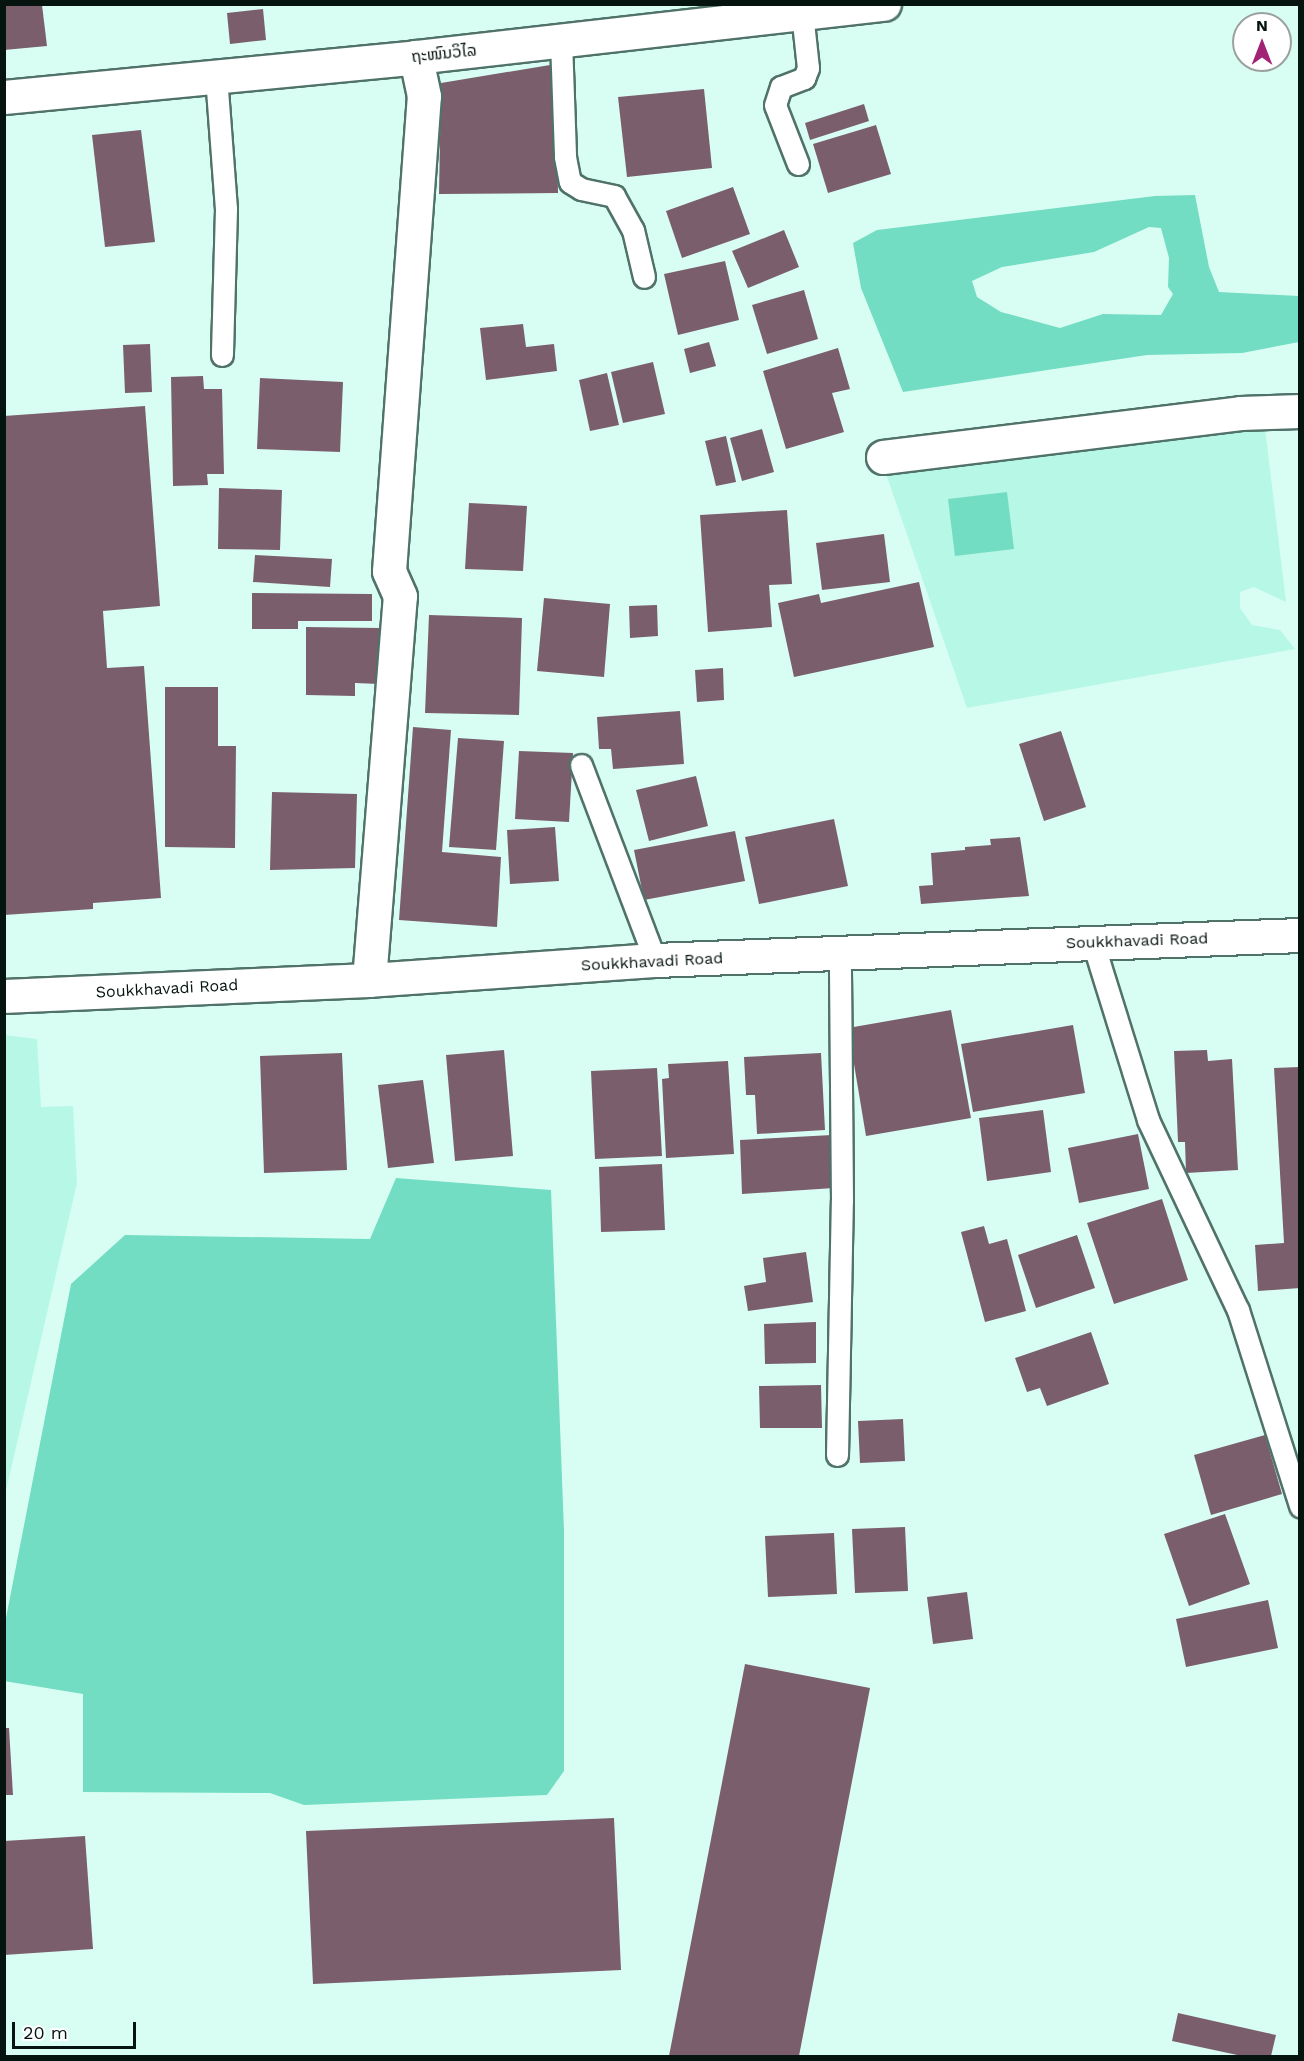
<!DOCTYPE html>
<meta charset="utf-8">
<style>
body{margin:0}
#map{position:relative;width:1304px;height:2061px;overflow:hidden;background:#d8fef3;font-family:"Work Sans","Noto Sans Lao",sans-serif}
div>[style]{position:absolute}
.green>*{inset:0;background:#b7f7e5}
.water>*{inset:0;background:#72ddc3}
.building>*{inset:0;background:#7a5e6c}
.roads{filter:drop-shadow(2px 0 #507269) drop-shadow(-2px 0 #507269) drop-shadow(0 2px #507269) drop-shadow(0 -2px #507269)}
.service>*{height:21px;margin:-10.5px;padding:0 10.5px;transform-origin:10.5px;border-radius:10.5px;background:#fff}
.minor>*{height:33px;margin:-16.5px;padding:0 16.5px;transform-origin:16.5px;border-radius:16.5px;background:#fff}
.tertiary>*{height:33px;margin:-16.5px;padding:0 16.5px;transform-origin:16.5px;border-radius:16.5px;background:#fff}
span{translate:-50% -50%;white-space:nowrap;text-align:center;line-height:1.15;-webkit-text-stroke:4.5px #fff;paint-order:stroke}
.street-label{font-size:16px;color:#061410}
.frame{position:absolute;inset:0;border:6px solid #061410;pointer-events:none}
.north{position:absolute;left:1232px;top:12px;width:60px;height:60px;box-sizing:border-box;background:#fff;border:2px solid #9ba19f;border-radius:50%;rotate:0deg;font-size:16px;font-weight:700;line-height:24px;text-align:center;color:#061410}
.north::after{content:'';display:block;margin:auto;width:21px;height:27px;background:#a22374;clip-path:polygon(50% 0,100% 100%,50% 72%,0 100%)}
.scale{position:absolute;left:12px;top:2022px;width:124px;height:27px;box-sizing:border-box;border:3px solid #061410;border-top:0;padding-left:8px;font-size:18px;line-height:21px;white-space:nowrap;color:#061410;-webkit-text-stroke:4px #fff;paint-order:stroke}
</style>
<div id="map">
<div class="green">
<i style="clip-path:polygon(1264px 420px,1286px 602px,1254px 587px,1240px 592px,1240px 608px,1252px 625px,1280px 630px,1295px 649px,967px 708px,884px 468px)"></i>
<i style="clip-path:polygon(5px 1035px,37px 1039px,41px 1107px,73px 1106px,77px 1183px,5px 1495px)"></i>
</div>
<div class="water">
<i style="clip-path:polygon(evenodd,1195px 195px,1209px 267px,1219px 292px,1299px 296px,1299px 342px,1242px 353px,1147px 355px,903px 392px,861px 288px,853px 243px,877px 230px,1155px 196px,1195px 195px,1149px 227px,1161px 228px,1169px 258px,1168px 287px,1173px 294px,1161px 315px,1103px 314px,1060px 328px,1001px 312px,977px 297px,972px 281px,1002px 267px,1094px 252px,1149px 227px)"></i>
<i style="clip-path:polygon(1007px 492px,1014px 549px,955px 556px,948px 499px)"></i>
<i style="clip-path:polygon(396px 1178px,551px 1190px,564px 1531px,564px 1771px,547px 1795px,304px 1805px,270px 1793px,83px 1792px,83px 1694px,4px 1681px,5px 1623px,71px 1284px,125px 1235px,370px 1239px)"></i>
</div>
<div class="building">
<i style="clip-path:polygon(4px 5px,42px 5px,47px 46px,4px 50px)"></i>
<i style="clip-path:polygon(263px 9px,266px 40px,230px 44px,227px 13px)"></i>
<i style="clip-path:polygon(556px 64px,558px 193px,439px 194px,441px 83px)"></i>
<i style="clip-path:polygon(704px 89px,712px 168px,627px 177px,618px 97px)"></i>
<i style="clip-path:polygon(864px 104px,869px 121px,810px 140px,805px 123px)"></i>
<i style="clip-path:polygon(876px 125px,891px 174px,828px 193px,813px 144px)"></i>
<i style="clip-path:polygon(141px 130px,155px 242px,105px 247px,92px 135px)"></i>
<i style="clip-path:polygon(733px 187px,750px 234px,682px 258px,666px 211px)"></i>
<i style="clip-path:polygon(784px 230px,799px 267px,748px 288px,732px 251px)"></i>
<i style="clip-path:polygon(725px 261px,739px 320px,678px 335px,664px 274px)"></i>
<i style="clip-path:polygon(804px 290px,818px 339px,767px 354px,752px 305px)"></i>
<i style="clip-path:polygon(523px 324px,526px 347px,554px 344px,557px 371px,486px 380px,480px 328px)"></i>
<i style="clip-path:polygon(709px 342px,716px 366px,690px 373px,684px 349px)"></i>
<i style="clip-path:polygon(150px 344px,152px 392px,125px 393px,123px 345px)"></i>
<i style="clip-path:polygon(838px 348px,850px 389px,832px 393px,844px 432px,786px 449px,763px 371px)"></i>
<i style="clip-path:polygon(653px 362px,665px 414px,623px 423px,611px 372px)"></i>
<i style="clip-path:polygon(607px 373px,619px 425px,590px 431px,579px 380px)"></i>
<i style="clip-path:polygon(203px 376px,204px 389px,222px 389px,224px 474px,207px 474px,208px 485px,173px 486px,171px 377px)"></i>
<i style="clip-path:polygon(260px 378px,343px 382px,340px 452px,257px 449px)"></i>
<i style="clip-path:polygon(145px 406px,160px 606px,103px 611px,107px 668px,144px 666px,161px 898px,93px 903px,93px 909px,4px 915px,4px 416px)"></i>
<i style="clip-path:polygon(762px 429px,774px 472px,742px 481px,730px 438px)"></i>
<i style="clip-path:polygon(726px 436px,736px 482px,716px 486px,705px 441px)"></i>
<i style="clip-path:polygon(219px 488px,282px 490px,280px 550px,218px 549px)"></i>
<i style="clip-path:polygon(469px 503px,527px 506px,523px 571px,465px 569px)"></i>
<i style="clip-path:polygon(787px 510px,792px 584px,769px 585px,772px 627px,708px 632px,700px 515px)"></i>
<i style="clip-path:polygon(884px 534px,890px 582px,822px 590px,816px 543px)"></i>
<i style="clip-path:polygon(255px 555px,332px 559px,330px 587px,253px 582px)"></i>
<i style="clip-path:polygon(919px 582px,934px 647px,794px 677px,778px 603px,819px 594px,821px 603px)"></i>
<i style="clip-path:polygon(252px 593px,372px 594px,372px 621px,298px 621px,298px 629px,252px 629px)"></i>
<i style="clip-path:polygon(544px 598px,610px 604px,604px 677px,537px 671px)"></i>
<i style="clip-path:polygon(657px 605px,658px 636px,630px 638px,629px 606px)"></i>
<i style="clip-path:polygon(429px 615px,522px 618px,519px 715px,425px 713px)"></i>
<i style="clip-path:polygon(306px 627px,379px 628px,379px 684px,355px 683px,355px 696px,306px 695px)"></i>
<i style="clip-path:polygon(723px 668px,724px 700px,697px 702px,695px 670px)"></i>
<i style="clip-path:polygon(165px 687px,218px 687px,218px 746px,236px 746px,235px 848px,165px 847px)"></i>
<i style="clip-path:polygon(680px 711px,684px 764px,613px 769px,611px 749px,599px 749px,597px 717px)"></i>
<i style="clip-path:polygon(413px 727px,451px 730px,442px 852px,501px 857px,497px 927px,399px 920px)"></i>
<i style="clip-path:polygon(1061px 731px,1086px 807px,1044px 821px,1019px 744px)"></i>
<i style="clip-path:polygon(458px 738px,504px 741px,496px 850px,449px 847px)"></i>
<i style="clip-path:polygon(519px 751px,573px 753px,569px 822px,515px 819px)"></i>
<i style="clip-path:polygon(696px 776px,708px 826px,649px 841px,636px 790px)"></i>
<i style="clip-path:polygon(272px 792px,357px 794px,355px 868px,270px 870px)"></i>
<i style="clip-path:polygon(834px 819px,848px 886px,759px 904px,745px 837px)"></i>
<i style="clip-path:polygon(555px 827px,559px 881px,510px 884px,507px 830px)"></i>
<i style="clip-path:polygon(735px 831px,745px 881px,644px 900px,634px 850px)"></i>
<i style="clip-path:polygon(1020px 837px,1029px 896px,921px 904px,919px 886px,933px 885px,931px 853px,965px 850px,965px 847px,991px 845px,990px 839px)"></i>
<i style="clip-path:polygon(951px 1010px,971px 1118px,866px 1136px,848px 1028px)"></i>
<i style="clip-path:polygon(1073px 1025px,1085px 1093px,973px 1112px,961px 1044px)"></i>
<i style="clip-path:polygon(504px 1050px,513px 1156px,455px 1161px,446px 1055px)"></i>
<i style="clip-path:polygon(1207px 1050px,1208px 1061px,1232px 1059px,1238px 1170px,1186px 1173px,1185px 1142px,1178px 1142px,1174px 1051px)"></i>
<i style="clip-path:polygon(342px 1053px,347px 1170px,264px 1173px,260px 1056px)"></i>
<i style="clip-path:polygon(821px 1053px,825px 1130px,757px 1134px,755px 1095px,746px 1095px,744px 1057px)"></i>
<i style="clip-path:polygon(728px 1061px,734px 1154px,666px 1158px,662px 1079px,669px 1078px,668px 1064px)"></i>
<i style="clip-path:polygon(1300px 1067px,1300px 1288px,1258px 1291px,1255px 1245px,1284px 1243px,1274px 1068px)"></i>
<i style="clip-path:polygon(657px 1068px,662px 1156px,595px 1159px,591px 1071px)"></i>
<i style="clip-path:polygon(423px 1080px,434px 1163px,388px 1168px,378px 1085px)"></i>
<i style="clip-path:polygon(1043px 1110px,1051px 1172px,987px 1181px,979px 1118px)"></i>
<i style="clip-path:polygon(1138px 1134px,1149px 1189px,1079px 1203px,1068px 1148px)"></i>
<i style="clip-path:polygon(832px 1135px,834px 1188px,742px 1194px,740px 1140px)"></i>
<i style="clip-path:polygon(662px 1164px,665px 1230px,601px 1232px,599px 1167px)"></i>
<i style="clip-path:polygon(1162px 1199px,1188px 1280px,1114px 1304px,1087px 1223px)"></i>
<i style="clip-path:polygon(984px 1226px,989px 1244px,1007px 1239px,1026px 1311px,985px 1322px,961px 1232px)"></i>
<i style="clip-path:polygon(1077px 1235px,1095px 1288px,1036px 1308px,1018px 1255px)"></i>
<i style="clip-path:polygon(806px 1252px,813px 1302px,748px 1311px,744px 1286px,766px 1282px,763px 1258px)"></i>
<i style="clip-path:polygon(816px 1322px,816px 1363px,765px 1364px,764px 1324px)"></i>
<i style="clip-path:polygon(1091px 1332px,1109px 1384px,1047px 1406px,1040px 1388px,1027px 1392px,1015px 1358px)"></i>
<i style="clip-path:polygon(821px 1385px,822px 1428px,760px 1428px,759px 1386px)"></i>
<i style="clip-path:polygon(903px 1419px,905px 1461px,860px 1463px,858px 1421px)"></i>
<i style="clip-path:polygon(1265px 1435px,1282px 1494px,1211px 1515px,1194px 1455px)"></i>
<i style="clip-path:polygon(1225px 1514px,1250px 1584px,1189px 1606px,1164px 1534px)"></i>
<i style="clip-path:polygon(905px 1527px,908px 1591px,855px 1593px,852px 1529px)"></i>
<i style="clip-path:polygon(834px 1533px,837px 1594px,768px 1597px,765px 1536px)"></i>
<i style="clip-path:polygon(967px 1592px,973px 1639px,933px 1644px,927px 1597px)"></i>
<i style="clip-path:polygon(1268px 1600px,1278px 1648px,1186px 1667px,1176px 1619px)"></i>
<i style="clip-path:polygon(745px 1664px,870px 1688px,799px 2056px,669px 2056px)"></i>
<i style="clip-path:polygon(4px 1728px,9px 1728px,13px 1795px,4px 1795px)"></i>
<i style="clip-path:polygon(614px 1818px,621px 1970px,313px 1984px,306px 1831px)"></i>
<i style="clip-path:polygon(85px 1836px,93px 1949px,4px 1955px,4px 1841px)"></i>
<i style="clip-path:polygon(1178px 2013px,1276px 2035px,1271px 2056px,1242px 2056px,1172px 2041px)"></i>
</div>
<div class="roads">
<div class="service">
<i style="left:561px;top:40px;width:117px;rotate:88deg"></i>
<i style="left:565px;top:157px;width:25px;rotate:79deg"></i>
<i style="left:570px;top:182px;width:13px;rotate:32deg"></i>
<i style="left:581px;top:189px;width:34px;rotate:12deg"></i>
<i style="left:614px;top:196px;width:39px;rotate:61deg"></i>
<i style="left:633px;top:230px;width:48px;rotate:76.8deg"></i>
<i style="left:216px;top:76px;width:133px;rotate:85.7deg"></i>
<i style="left:226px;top:209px;width:146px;rotate:91.6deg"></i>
<i style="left:798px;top:164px;width:63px;rotate:-111.3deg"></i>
<i style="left:775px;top:105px;width:19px;rotate:-72deg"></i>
<i style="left:781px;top:87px;width:25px;rotate:-21deg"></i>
<i style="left:804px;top:78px;width:11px;rotate:-68deg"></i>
<i style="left:808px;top:68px;width:64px;rotate:-96.2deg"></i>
<i style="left:581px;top:765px;width:209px;rotate:69.2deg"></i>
<i style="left:1093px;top:943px;width:185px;rotate:72.7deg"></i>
<i style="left:1148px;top:1120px;width:210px;rotate:64.7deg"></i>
<i style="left:1238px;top:1310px;width:206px;rotate:72.4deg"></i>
<i style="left:837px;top:1455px;width:255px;rotate:-88.9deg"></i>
<i style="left:842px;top:1200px;width:248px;rotate:-90.5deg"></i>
</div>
<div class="minor">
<i style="left:4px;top:97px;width:414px;rotate:-5.5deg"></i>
<i style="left:416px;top:57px;width:471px;rotate:-6.5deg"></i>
<i style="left:883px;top:457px;width:360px;rotate:-7deg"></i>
<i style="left:1240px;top:413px;width:60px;rotate:-1.9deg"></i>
<i style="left:369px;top:980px;width:385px;rotate:-85.4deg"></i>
<i style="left:400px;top:596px;width:27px;rotate:-114deg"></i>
<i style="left:389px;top:571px;width:476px;rotate:-85.8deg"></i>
<i style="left:424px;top:96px;width:40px;rotate:-102deg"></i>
</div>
<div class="tertiary">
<i style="left:4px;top:996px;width:365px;rotate:-2.5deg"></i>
<i style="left:369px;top:980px;width:287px;rotate:-4deg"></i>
<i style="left:655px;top:960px;width:645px;rotate:-2.22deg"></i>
</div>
</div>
<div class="street-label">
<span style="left:444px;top:54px;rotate:-6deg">ຖະໜົນວິໄລ</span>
<span style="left:1137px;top:941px;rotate:-2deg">Soukkhavadi Road</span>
<span style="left:652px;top:962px;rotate:-3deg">Soukkhavadi Road</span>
<span style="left:167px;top:989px;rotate:-3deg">Soukkhavadi Road</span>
</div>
<div class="frame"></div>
<div class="north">N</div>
<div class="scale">20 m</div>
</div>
